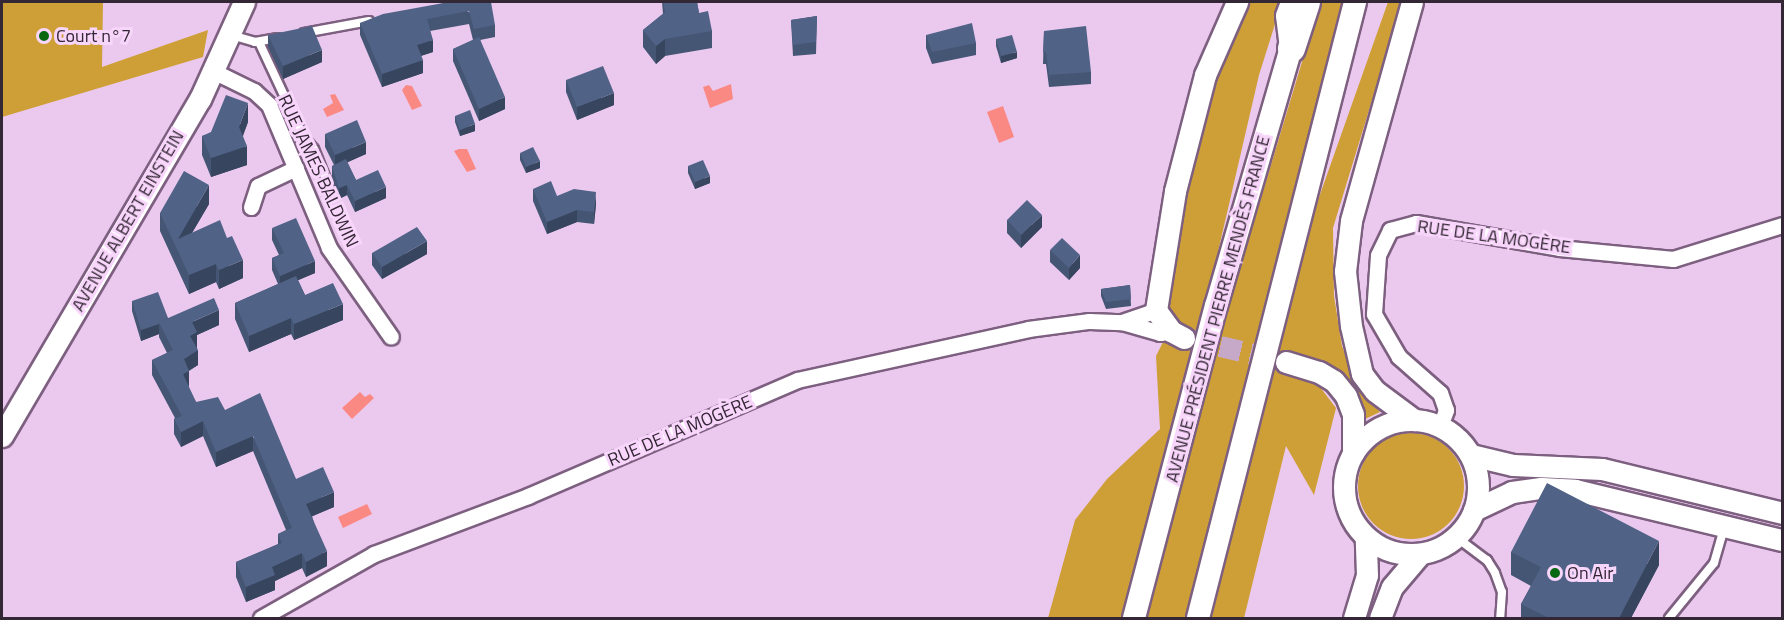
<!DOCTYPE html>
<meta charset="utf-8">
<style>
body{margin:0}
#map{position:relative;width:1784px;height:620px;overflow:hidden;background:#ebc9ee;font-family:"Titillium Web",sans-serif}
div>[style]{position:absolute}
.green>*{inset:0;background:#ce9f36}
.round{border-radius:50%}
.water>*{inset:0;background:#fa8984}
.secondary-tunnel>*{height:21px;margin-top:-10.5px;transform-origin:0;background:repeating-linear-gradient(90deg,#c6a9c9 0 21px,transparent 0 31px)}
.roads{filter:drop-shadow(2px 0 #7d5f80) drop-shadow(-2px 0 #7d5f80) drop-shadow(0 2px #7d5f80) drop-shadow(0 -2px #7d5f80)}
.lane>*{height:8px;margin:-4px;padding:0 4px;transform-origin:4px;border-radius:4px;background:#fff}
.street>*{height:15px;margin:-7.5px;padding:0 7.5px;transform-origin:7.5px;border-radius:7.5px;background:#fff}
.secondary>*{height:21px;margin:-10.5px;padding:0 10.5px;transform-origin:10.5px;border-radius:10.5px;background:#fff}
.secondary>.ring{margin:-10.5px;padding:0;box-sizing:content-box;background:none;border:21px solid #fff;border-radius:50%}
.primary>*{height:22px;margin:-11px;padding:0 11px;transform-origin:11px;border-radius:11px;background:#fff}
.highway>*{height:27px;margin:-13.5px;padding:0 13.5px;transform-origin:13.5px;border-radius:13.5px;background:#fff}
.wall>*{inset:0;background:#455574}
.shaded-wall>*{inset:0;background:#38455e}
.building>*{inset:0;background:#506387}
.dots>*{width:16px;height:16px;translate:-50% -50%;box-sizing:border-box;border:3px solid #f8d6fb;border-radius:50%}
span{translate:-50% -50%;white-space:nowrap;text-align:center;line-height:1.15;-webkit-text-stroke:6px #f8d6fb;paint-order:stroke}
.poi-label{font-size:18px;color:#342735}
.left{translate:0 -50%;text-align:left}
.street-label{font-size:18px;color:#342735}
.frame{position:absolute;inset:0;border:3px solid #342735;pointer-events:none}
</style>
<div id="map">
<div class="green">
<i style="clip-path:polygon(2px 2px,103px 2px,102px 67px,208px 30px,203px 57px,2px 117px)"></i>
<i style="clip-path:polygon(1245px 2px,1282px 2px,1259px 75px,1195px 351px,1121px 618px,1048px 618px,1075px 520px,1107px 479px,1160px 429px,1156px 356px,1163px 342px,1184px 346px,1190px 327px,1180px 326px,1163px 304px,1183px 179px,1220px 58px)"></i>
<i style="clip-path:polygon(1320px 2px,1342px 2px,1185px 618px,1144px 618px,1221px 331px)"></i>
<i style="clip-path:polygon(1388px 2px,1402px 2px,1333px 228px,1334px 296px,1342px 346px,1358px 386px,1380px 412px,1363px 420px,1358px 400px,1287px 356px,1283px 375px,1303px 378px,1320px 387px,1336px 408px,1314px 495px,1286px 446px,1244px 618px,1208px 618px,1311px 220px)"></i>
<i class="round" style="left:1358px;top:433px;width:106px;height:106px"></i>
</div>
<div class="water">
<i style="clip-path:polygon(731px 84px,733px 99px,710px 108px,703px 87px,709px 85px,713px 91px)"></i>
<i style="clip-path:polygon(406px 85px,412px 86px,422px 106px,412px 110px,402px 90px)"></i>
<i style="clip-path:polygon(335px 94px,344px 110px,327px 117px,323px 109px,333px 103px,330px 95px)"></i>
<i style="clip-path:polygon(1003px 106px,1014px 137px,999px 143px,987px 112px)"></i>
<i style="clip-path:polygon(459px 149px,467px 149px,476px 169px,467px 172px,454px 151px)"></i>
<i style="clip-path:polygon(360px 392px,365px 397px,370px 394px,374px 398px,352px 419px,342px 408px)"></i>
<i style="clip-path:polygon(367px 504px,372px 514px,343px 528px,338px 517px)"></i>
</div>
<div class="secondary-tunnel">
<i style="left:1190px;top:339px;width:92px;rotate:13.1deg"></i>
</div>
<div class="roads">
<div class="lane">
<i style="left:304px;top:33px;width:66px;rotate:-10.5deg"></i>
<i style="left:231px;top:35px;width:25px;rotate:16deg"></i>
<i style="left:255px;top:42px;width:23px;rotate:-10deg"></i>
<i style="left:259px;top:42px;width:104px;rotate:64.9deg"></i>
<i style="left:303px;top:136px;width:17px;rotate:50deg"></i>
<i style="left:314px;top:149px;width:48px;rotate:68.2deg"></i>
<i style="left:1456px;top:537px;width:39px;rotate:37deg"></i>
<i style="left:1487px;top:560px;width:15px;rotate:58deg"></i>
<i style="left:1495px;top:573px;width:20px;rotate:70deg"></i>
<i style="left:1502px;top:592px;width:26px;rotate:94deg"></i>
<i style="left:1669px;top:618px;width:71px;rotate:-50.7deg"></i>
<i style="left:1714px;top:563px;width:35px;rotate:-74deg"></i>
</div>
<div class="street">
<i style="left:213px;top:71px;width:46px;rotate:26deg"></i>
<i style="left:254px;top:91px;width:21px;rotate:43deg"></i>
<i style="left:269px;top:105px;width:155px;rotate:67.2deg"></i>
<i style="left:329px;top:248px;width:108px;rotate:55.1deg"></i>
<i style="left:251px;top:207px;width:22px;rotate:-72deg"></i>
<i style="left:258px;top:186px;width:42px;rotate:-25.3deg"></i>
<i style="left:1122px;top:322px;width:36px;rotate:-19deg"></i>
<i style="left:1440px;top:426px;width:17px;rotate:-69deg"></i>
<i style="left:1446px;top:410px;width:18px;rotate:-109deg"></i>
<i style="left:1440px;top:393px;width:55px;rotate:-138.7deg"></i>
<i style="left:1399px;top:357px;width:50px;rotate:-120.2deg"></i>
<i style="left:1374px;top:314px;width:59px;rotate:-86.1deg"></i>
<i style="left:1378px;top:255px;width:28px;rotate:-64deg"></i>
<i style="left:1390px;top:230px;width:27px;rotate:-15deg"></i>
<i style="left:1416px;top:223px;width:145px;rotate:9.9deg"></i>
<i style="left:1559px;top:248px;width:115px;rotate:5.5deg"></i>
<i style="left:1673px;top:259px;width:114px;rotate:-17.3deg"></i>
<i style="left:261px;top:618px;width:130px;rotate:-29.5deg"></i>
<i style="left:374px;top:554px;width:165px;rotate:-20.6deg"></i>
<i style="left:528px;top:496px;width:293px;rotate:-23.3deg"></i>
<i style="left:797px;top:380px;width:237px;rotate:-12.4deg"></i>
<i style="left:1028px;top:329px;width:62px;rotate:-7.5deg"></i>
<i style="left:1089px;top:321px;width:33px;rotate:2deg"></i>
<i style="left:1122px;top:322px;width:40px;rotate:16deg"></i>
<i style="left:1160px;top:333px;width:11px;rotate:-10deg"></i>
</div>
<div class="secondary">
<i style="left:1412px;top:2px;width:227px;rotate:105.6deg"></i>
<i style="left:1351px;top:221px;width:50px;rotate:96.8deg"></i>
<i style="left:1345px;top:271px;width:55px;rotate:83.8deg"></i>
<i style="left:1351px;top:326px;width:49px;rotate:77.1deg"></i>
<i style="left:1362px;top:374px;width:21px;rotate:53deg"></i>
<i style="left:1375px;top:391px;width:49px;rotate:36.6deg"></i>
<i style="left:1184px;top:338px;width:15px;rotate:-152deg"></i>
<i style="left:1171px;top:331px;width:26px;rotate:-126deg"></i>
<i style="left:1156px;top:310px;width:121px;rotate:-80.9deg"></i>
<i style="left:1175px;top:191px;width:120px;rotate:-75.5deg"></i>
<i style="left:1205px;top:75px;width:80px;rotate:-66.3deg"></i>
<i style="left:1286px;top:362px;width:34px;rotate:17deg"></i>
<i style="left:1319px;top:372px;width:17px;rotate:31deg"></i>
<i style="left:1334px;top:381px;width:19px;rotate:51deg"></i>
<i style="left:1346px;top:396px;width:19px;rotate:69deg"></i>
<i style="left:1353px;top:414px;width:39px;rotate:90deg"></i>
<i class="ring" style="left:1344px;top:420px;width:113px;height:113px"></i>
<i style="left:2px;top:436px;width:391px;rotate:-59.6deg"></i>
<i style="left:200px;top:99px;width:107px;rotate:-65.6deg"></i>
<i style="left:1471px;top:455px;width:43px;rotate:13.4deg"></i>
<i style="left:1513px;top:465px;width:89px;rotate:2.6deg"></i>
<i style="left:1602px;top:469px;width:185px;rotate:13.7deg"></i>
<i style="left:1474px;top:510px;width:42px;rotate:-25.3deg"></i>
<i style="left:1512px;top:492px;width:29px;rotate:-8deg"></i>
<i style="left:1541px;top:488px;width:34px;rotate:3deg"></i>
<i style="left:1575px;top:490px;width:213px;rotate:13.6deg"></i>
<i style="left:1354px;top:618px;width:45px;rotate:-73.2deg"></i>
<i style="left:1367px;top:575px;width:36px;rotate:-92deg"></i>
<i style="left:1380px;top:618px;width:33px;rotate:-69deg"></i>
<i style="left:1392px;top:587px;width:43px;rotate:-49.7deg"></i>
</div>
<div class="primary">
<i style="left:1134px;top:618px;width:323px;rotate:-75.3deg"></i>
<i style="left:1216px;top:306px;width:269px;rotate:-73.8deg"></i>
<i style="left:1291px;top:48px;width:32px;rotate:-97deg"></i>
<i style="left:1287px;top:16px;width:15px;rotate:-70deg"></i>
<i style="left:1198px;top:618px;width:636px;rotate:-75.7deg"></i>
</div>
<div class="highway">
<i style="left:1291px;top:48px;width:48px;rotate:-71.9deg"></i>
</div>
</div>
<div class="wall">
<i style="clip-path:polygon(449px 2px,495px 25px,495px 37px,480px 40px,505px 109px,479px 121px,453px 61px,453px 49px,473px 40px,469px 24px,430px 31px,433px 52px,421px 56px,423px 73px,382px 87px,360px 35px,360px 23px)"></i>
<i style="clip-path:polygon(662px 2px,697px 2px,699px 13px,712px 31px,712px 48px,665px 56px,656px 64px,643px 47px,643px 30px,663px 14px)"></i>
<i style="clip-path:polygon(817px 16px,816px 54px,793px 56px,791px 20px)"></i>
<i style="clip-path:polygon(1044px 31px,1091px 72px,1091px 84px,1049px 87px,1046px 64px,1043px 64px)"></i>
<i style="clip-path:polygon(268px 35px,322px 62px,283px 79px,268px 47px)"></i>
<i style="clip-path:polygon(926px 35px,976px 43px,976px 55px,932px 64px,926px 48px)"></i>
<i style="clip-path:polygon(996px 39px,1017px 58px,1001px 63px,996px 46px)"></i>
<i style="clip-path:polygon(566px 80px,614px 105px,577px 120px,566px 92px)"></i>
<i style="clip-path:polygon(455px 116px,475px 131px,460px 136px,455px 122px)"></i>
<i style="clip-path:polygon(248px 122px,243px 136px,247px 165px,211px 177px,202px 155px,202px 136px)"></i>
<i style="clip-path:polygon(325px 134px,366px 154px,347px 162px,356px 180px,386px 198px,355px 212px,347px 195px,339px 199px,332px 177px,332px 166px,334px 165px,325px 147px)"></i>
<i style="clip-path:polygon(520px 153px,540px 168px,526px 173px,520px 160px)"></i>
<i style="clip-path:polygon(688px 166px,710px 183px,695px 189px,688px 173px)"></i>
<i style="clip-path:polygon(533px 189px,557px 196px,596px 204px,594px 224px,577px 222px,547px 234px,533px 201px)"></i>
<i style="clip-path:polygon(209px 204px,192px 233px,243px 278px,219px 289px,216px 282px,189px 294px,160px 231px,160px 213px)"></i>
<i style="clip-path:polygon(1007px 220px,1042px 227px,1021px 248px,1007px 233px)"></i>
<i style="clip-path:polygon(272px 228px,315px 273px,298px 280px,305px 295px,343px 320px,294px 340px,291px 334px,249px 352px,235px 319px,235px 303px,278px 284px,272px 270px,272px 258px,279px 255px,272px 240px)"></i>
<i style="clip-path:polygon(1050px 250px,1080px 268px,1069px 280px,1050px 262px)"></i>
<i style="clip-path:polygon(372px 253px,427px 254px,382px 279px,372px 265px)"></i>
<i style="clip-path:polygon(1130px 285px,1131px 306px,1106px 309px,1101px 296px,1101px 289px)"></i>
<i style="clip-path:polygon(132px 301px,168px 318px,219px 325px,197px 335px,197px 347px,198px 365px,189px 371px,188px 386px,196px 402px,225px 410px,296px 479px,334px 507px,312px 516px,327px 566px,306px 577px,302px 568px,275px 581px,275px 590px,246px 602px,236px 577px,236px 562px,278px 544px,278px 534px,286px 530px,253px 451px,216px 467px,203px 436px,181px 447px,174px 434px,174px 419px,175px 418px,152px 375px,152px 360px,167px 353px,159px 337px,159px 334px,141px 341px,132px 311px)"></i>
<i style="clip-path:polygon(1511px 552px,1659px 565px,1631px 618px,1521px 618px,1521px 604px,1531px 586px,1511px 575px)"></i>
</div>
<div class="shaded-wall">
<i style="clip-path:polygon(665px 39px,665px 56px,656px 64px,656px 46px)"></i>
<i style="clip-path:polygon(433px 40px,433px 52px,417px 57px,417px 45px)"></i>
<i style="clip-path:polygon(322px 50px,322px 62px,283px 79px,283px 66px)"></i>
<i style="clip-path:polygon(1017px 52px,1017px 58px,1001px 63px,1001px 56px)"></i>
<i style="clip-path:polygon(423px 60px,423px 73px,382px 87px,382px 74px)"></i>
<i style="clip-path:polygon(614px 93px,614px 105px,577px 120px,577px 107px)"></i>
<i style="clip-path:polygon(505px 97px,505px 109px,479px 121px,479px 109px)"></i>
<i style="clip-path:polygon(248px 103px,248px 122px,239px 145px,239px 127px)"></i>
<i style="clip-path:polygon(475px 124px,475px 131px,460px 136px,460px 130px)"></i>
<i style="clip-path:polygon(366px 142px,366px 154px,335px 168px,335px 155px)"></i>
<i style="clip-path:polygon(247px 146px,247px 165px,211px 177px,211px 158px)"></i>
<i style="clip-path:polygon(540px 161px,540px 168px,526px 173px,526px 167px)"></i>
<i style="clip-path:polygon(710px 176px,710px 183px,695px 189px,695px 182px)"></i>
<i style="clip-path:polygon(209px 185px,209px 204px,179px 255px,178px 239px)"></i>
<i style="clip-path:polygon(347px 185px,347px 195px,339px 199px,339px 188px)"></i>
<i style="clip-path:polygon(386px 187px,386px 198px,355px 212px,355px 201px)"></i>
<i style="clip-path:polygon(596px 192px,596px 204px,594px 224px,594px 212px)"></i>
<i style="clip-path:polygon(577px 210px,577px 222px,547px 234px,547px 222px)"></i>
<i style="clip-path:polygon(1042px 215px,1042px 227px,1021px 248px,1021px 235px)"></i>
<i style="clip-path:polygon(427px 241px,427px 254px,382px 279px,382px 267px)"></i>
<i style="clip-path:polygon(1080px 255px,1080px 268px,1069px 280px,1069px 268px)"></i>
<i style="clip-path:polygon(243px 260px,243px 278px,219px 289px,219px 270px)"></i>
<i style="clip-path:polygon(315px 261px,315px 273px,280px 288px,280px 276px)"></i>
<i style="clip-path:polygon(216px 264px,216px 282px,189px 294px,189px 275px)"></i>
<i style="clip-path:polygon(343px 304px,343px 320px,294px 340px,294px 324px)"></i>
<i style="clip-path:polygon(219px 310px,219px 325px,197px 335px,197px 347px,190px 351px,190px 336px,192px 322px)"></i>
<i style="clip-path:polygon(291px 318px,291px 334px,249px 352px,249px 336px)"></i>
<i style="clip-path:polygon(159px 324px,159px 334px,141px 341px,141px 330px)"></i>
<i style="clip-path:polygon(198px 350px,198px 365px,186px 372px,189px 371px,189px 386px,183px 389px,184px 359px)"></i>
<i style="clip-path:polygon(203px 421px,203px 436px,181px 447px,181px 432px)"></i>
<i style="clip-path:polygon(253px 436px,253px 451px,216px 467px,216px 452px)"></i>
<i style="clip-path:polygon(334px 492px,334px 507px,306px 519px,306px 504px)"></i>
<i style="clip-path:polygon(1659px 541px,1659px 565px,1631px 618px,1619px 618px)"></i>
<i style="clip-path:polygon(327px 551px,327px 566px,306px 577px,306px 562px)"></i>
<i style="clip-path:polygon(302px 553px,302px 568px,275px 581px,275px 590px,246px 602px,246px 587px,272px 567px)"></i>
</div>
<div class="building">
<i style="clip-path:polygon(449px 2px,491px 2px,495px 25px,474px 29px,469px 11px,427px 19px,433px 40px,417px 45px,423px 60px,382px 74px,360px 23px,383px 14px)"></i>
<i style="clip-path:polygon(663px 2px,697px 2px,699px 13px,708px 11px,712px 31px,665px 39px,656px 46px,643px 30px,665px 12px)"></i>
<i style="clip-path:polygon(817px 16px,816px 42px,793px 45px,791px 20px)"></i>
<i style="clip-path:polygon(972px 23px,976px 43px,932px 52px,926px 35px)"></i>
<i style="clip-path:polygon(312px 26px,322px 50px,283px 66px,268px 35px)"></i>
<i style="clip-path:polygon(1086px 26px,1091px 72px,1049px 75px,1046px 52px,1043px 53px,1044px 31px)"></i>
<i style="clip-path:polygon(1012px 35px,1017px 52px,1001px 56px,996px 39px)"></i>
<i style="clip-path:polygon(479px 37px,505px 97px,479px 109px,453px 49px)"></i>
<i style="clip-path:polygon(603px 66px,614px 93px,577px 107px,566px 80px)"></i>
<i style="clip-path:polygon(226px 95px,248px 103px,239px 127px,247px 146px,211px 158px,202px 136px,211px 132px)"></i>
<i style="clip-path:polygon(470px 110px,475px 124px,460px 130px,455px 116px)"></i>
<i style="clip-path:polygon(357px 120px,366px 142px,335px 155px,325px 134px)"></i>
<i style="clip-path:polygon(533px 147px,540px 161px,526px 167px,520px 153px)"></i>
<i style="clip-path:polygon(346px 159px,356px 180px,378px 170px,386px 187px,355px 201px,347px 185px,339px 188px,332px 166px)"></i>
<i style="clip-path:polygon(703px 160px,710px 176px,695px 182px,688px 166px)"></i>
<i style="clip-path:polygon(184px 171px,209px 185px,178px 239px,220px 220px,227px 238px,232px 236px,243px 260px,219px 270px,216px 264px,189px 275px,160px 213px)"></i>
<i style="clip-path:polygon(551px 181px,557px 196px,574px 189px,596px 192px,594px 212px,577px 210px,547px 222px,533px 189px)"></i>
<i style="clip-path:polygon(1027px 200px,1042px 215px,1021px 235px,1007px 220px)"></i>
<i style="clip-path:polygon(296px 218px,315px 261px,280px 276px,272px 258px,284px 253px,272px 228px)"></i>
<i style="clip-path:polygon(417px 227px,427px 241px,382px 267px,372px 253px)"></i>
<i style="clip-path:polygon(1062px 238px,1080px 255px,1069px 268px,1050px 250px)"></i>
<i style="clip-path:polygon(296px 276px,305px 295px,333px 283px,343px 304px,294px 324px,291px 318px,249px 336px,235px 303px)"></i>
<i style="clip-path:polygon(1130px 285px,1131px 299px,1106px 302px,1101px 289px)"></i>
<i style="clip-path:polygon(158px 292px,168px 318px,159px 322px,159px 324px,141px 330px,132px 301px)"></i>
<i style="clip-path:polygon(214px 298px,219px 310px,192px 322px,197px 332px,190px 336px,198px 350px,184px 359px,189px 371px,183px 374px,196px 402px,218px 397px,225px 410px,260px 393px,296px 479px,323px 467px,334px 492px,306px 504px,327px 551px,306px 562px,302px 553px,272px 567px,275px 575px,246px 587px,236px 562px,282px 543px,278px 534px,292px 528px,253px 436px,216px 452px,203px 421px,181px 432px,174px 419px,182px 416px,152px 360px,173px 350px,159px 322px)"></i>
<i style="clip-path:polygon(1547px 483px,1659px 541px,1619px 618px,1549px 618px,1521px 604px,1541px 567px,1511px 552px)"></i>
</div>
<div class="dots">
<i style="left:44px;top:36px;background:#086812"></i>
<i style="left:1555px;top:573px;background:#086812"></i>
</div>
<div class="poi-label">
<span class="left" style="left:56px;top:36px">Court n°7</span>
<span class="left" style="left:1567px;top:573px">On Air</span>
</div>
<div class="street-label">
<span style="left:318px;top:171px;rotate:65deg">RUE JAMES BALDWIN</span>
<span style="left:128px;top:221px;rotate:-60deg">AVENUE ALBERT EINSTEIN</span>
<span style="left:1494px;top:237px;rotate:8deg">RUE DE LA MOGÈRE</span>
<span style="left:1218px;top:309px;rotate:-75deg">AVENUE PRÉSIDENT PIERRE MENDÈS FRANCE</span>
<span style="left:680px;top:431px;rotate:-23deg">RUE DE LA MOGÈRE</span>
</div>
<div class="frame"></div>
</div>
